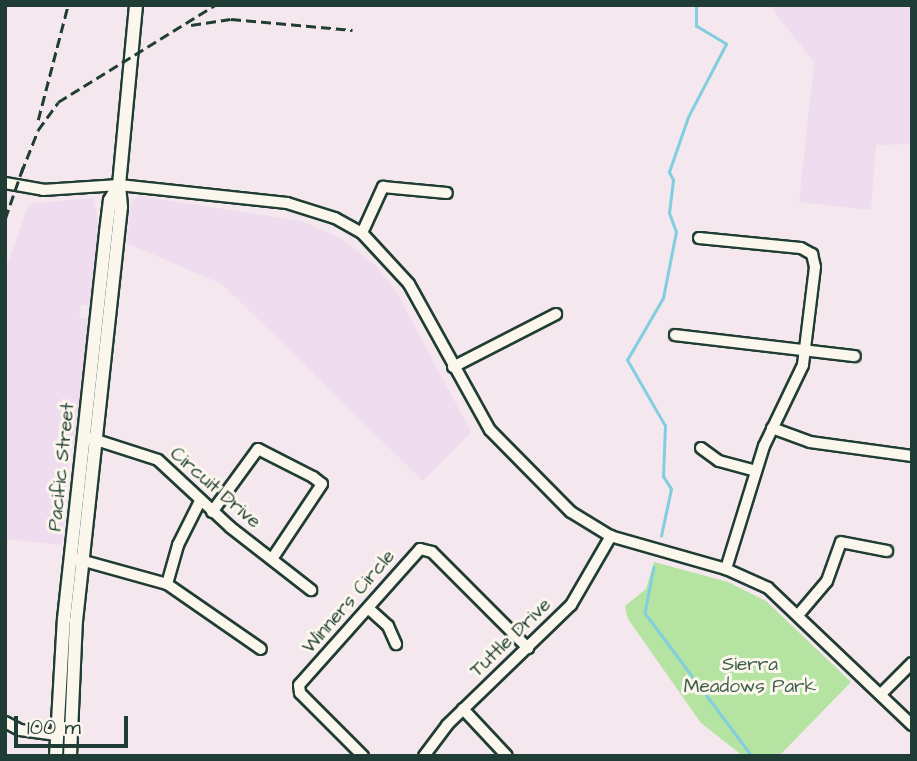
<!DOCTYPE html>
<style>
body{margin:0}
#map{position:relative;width:917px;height:761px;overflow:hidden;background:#f4e7ed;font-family:"Architects Daughter",sans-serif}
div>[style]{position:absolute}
.built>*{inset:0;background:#efdcee}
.green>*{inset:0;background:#b5e3a1}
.stream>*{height:2.5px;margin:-1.25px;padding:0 1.25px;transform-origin:1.25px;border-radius:1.25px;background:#81cee1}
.roads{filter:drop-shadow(2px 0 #1f3d34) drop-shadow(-2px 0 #1f3d34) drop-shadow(0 2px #1f3d34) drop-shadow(0 -2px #1f3d34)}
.minor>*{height:10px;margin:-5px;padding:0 5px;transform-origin:5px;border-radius:5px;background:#fbf7ec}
.major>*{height:12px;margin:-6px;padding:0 6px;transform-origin:6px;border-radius:6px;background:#fbf7ec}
.rail>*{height:2.5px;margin-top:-1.25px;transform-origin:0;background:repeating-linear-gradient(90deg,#1f3d34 0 10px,transparent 0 15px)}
span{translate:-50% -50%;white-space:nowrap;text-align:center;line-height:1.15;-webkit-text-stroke:6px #fbf7ec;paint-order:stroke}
.street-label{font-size:19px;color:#1f3d34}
.park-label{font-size:19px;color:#3d5e4a}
.frame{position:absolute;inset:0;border:7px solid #1f3d34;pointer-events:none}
.scale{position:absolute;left:14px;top:716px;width:114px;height:32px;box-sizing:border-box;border:4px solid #1f3d34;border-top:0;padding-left:9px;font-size:21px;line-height:24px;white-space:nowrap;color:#1f3d34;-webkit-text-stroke:5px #fbf7ec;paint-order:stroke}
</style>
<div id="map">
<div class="built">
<i style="clip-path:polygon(769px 5px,912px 5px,912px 144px,876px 145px,871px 210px,799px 202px,814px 62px)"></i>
<i style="clip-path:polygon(139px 196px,302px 221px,342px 239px,376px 266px,396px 291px,471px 432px,423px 481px,222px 284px,127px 243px,131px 202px)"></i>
<i style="clip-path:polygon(93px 198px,100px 232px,92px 305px,81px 305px,79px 318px,90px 319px,75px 444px,70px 444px,62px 545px,5px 539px,5px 272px,29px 204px)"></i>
</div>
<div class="green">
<i style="clip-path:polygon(654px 562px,728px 582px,766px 601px,851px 682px,779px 756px,743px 756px,701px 723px,628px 619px,625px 606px,646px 589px)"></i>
</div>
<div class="stream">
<i style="left:661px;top:536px;width:48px;rotate:-78deg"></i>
<i style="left:671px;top:489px;width:15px;rotate:-122deg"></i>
<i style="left:663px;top:476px;width:50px;rotate:-87.7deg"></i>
<i style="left:665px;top:426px;width:76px;rotate:-119.9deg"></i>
<i style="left:627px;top:360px;width:72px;rotate:-59.9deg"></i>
<i style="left:663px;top:298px;width:67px;rotate:-78.9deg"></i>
<i style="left:676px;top:232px;width:20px;rotate:-110deg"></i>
<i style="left:669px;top:213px;width:33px;rotate:-83deg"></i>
<i style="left:673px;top:180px;width:9px;rotate:-117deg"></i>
<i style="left:669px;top:172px;width:58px;rotate:-70.9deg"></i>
<i style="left:688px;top:117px;width:82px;rotate:-62.5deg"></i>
<i style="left:726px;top:44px;width:35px;rotate:-149deg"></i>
<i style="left:696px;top:26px;width:21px;rotate:-90deg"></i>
<i style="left:654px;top:567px;width:47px;rotate:101.1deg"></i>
<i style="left:645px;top:613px;width:179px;rotate:53.2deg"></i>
</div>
<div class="roads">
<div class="minor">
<i style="left:5px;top:183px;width:39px;rotate:10deg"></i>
<i style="left:43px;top:190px;width:76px;rotate:-3.8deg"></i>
<i style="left:119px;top:185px;width:169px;rotate:6.1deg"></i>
<i style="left:287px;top:203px;width:50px;rotate:17.4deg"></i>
<i style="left:335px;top:218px;width:31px;rotate:29deg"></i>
<i style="left:362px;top:233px;width:69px;rotate:47.3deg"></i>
<i style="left:409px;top:284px;width:167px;rotate:61deg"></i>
<i style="left:490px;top:430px;width:115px;rotate:45.4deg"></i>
<i style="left:571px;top:512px;width:46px;rotate:31.6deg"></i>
<i style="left:610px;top:536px;width:121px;rotate:15.9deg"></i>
<i style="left:726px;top:569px;width:46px;rotate:24.3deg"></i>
<i style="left:768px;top:588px;width:199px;rotate:43.6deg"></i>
<i style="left:362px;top:233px;width:51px;rotate:-65.5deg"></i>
<i style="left:383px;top:187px;width:64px;rotate:5.4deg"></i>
<i style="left:699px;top:238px;width:102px;rotate:5.6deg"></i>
<i style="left:801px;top:248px;width:13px;rotate:29deg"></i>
<i style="left:812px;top:254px;width:13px;rotate:77deg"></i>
<i style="left:815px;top:267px;width:99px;rotate:97deg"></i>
<i style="left:803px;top:365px;width:90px;rotate:115.7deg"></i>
<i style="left:764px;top:446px;width:129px;rotate:107.2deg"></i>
<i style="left:675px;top:335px;width:181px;rotate:6.7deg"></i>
<i style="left:453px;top:367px;width:116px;rotate:-27.2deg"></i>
<i style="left:772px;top:428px;width:40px;rotate:20.2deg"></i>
<i style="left:810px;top:442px;width:103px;rotate:7.8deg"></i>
<i style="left:90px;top:438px;width:71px;rotate:17.9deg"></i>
<i style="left:158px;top:460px;width:98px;rotate:42.9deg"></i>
<i style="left:230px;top:527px;width:103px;rotate:37.9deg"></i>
<i style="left:701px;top:448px;width:22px;rotate:36deg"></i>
<i style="left:719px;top:461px;width:38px;rotate:15deg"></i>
<i style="left:212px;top:512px;width:78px;rotate:-53.9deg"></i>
<i style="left:258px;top:449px;width:62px;rotate:27deg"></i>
<i style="left:313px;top:477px;width:11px;rotate:38deg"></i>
<i style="left:322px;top:484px;width:90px;rotate:123.7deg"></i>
<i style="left:77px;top:559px;width:93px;rotate:15.5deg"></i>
<i style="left:167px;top:584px;width:114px;rotate:34.7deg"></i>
<i style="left:167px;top:584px;width:41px;rotate:-74.2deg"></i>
<i style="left:178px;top:545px;width:49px;rotate:-63.4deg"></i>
<i style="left:368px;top:608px;width:27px;rotate:42deg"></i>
<i style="left:388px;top:626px;width:20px;rotate:66deg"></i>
<i style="left:799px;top:614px;width:43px;rotate:-49.7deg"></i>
<i style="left:827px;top:581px;width:41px;rotate:-70.3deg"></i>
<i style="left:841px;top:542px;width:47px;rotate:11.1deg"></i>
<i style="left:881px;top:694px;width:44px;rotate:-45deg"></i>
<i style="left:463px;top:709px;width:64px;rotate:46.9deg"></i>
<i style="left:5px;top:722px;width:17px;rotate:28deg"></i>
<i style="left:20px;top:730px;width:37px;rotate:8deg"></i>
<i style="left:363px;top:756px;width:89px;rotate:-135deg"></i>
<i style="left:300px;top:693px;width:8px;rotate:-97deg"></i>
<i style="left:299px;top:685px;width:182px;rotate:-48.3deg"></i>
<i style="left:420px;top:549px;width:12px;rotate:14deg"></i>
<i style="left:432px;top:552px;width:136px;rotate:45deg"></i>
<i style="left:424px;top:756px;width:39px;rotate:-53deg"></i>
<i style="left:447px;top:725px;width:173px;rotate:-44.1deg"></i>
<i style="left:571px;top:605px;width:80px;rotate:-59.9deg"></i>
</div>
<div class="major">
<i style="left:56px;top:756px;width:137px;rotate:-86.7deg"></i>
<i style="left:64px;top:619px;width:389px;rotate:-83.8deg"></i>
<i style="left:106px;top:232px;width:32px;rotate:-83deg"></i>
<i style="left:110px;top:200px;width:17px;rotate:-59deg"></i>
<i style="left:70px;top:756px;width:135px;rotate:-87.5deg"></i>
<i style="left:76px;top:621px;width:416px;rotate:-83.8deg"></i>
<i style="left:121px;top:207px;width:22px;rotate:-95deg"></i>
<i style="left:119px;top:185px;width:181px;rotate:-84.6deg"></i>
</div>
</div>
<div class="rail">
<i style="left:191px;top:25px;width:40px;rotate:-8.5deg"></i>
<i style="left:231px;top:19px;width:122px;rotate:5.2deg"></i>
<i style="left:38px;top:120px;width:119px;rotate:-75.4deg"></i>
<i style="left:21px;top:173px;width:46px;rotate:-68.4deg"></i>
<i style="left:38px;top:130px;width:34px;rotate:-54deg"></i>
<i style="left:58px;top:102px;width:185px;rotate:-31.7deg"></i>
<i style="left:5px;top:219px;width:58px;rotate:-70.9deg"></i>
</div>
<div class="street-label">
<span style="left:62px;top:467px;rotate:-84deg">Pacific Street</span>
<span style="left:215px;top:488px;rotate:41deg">Circuit Drive</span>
<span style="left:349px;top:602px;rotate:-49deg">Winners Circle</span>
<span style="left:511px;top:638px;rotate:-44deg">Tuttle Drive</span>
</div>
<div class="park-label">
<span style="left:750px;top:676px">Sierra<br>Meadows Park</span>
</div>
<div class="frame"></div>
<div class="scale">100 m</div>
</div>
